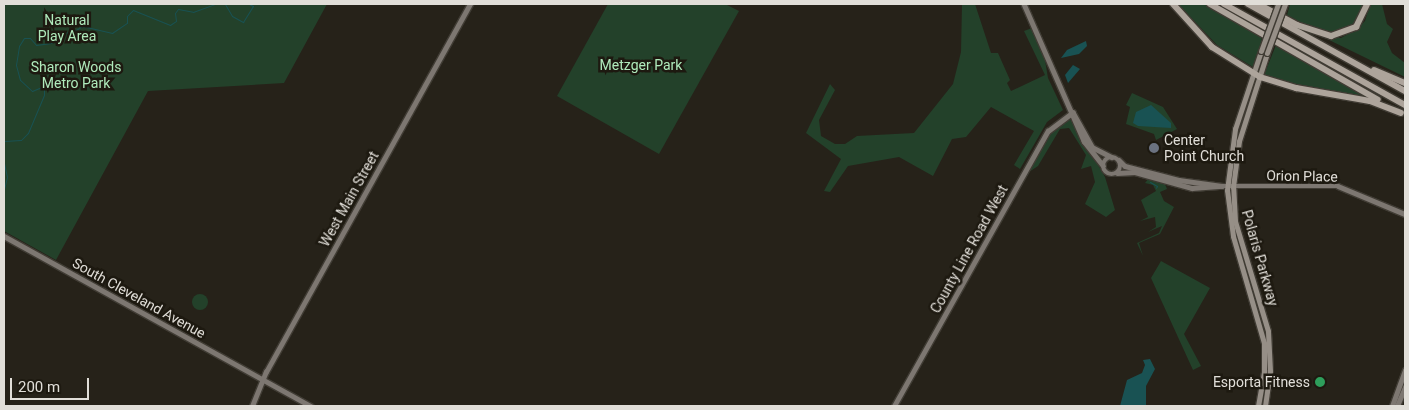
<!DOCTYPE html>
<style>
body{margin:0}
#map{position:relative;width:1409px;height:410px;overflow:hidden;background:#262219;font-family:Roboto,sans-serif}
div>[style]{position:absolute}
.green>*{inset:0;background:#23412a}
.round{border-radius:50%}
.water>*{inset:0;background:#195253}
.stream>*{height:1px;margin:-0.5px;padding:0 0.5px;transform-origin:0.5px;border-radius:0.5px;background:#195253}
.roads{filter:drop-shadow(1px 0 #403c34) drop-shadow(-1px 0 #403c34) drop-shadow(0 1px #403c34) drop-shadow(0 -1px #403c34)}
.secondary>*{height:4.5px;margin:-2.25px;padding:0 2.25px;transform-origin:2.25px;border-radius:2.25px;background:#7d7771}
.secondary>.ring{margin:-2.25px;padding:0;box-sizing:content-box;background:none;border:4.5px solid #7d7771;border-radius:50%}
.primary>*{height:5px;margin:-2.5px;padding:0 2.5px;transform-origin:2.5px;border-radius:2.5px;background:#968f87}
.motorway>*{height:6px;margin:-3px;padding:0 3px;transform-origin:3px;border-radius:3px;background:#ada49b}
.bridges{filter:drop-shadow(1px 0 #403c34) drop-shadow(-1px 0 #403c34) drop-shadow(0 1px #403c34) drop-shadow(0 -1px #403c34)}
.primary-bridge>*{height:5px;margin:-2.5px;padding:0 2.5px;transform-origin:2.5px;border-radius:2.5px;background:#968f87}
.dots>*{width:14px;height:14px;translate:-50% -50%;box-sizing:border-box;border:2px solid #1d1910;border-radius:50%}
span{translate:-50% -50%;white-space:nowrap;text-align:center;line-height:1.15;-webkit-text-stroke:5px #1d1910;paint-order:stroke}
.park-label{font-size:14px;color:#afeabb}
.poi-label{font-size:14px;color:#e1ded8}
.left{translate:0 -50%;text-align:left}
.right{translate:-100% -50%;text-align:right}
.street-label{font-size:14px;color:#e1ded8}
.frame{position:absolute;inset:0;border:5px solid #e1ded8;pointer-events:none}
.scale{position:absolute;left:10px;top:378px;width:79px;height:22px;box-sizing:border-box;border:2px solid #e1ded8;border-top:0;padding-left:6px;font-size:15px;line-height:18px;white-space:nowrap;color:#e1ded8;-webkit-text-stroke:4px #1d1910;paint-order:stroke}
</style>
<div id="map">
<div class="green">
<i style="clip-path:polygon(4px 4px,327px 4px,284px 83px,148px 91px,56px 260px,4px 231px)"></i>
<i style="clip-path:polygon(608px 4px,725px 4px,739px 11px,659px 154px,557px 96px)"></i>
<i style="clip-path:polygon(962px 4px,975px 4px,991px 53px,998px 53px,1010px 80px,1007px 83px,1011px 91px,1045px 75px,1024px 31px,1032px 28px,1044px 54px,1048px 78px,1063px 110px,1047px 122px,1020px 169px,1014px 165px,1034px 131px,991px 107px,966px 137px,952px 139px,933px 176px,899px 157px,848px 166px,830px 192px,824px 191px,841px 159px,806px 133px,830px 84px,835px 90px,819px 120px,821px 136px,835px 144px,845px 144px,857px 136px,914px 133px,953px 84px,961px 52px)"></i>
<i style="clip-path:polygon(1178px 4px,1205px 4px,1261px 35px,1262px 42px,1253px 67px,1217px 45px)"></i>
<i style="clip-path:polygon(1290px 4px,1365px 4px,1356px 23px,1336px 33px,1319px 32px,1287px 15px)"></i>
<i style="clip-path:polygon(1370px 4px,1382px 4px,1387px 24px,1393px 29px,1387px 42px,1392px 53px,1405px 63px,1405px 77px,1325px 38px,1341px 38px,1357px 29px,1365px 21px)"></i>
<i style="clip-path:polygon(1276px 45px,1370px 98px,1291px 84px,1264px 75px)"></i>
<i style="clip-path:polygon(1132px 93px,1163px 107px,1177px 129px,1156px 140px,1154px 134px,1126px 124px,1130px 107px,1126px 105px)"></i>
<i style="clip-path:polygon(1068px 119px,1073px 121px,1105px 177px,1115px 210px,1106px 217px,1085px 204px,1095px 182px,1091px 166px,1081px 169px,1086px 155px,1069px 128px,1060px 129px,1038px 166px,1029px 172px,1056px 125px)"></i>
<i style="clip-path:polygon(1149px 178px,1165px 184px,1167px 189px,1160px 192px,1164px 201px,1174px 207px,1160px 234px,1139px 243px,1143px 256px,1137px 243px,1159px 233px,1162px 226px,1148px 232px,1156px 227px,1155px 217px,1140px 221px,1148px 217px,1141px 200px,1156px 191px,1153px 185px,1145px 183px)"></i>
<i style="clip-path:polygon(1161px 261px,1210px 288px,1184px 334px,1201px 366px,1193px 370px,1151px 278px)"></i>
<i class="round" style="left:192px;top:294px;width:16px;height:16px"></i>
</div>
<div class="water">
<i style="clip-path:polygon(1086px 41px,1087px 46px,1079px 54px,1061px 58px,1067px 50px)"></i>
<i style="clip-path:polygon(1073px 65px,1080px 69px,1068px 83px,1065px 75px)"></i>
<i style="clip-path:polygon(1151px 105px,1171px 123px,1171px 128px,1138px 126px,1133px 123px,1136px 112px)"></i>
<i style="clip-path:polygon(1150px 359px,1155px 369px,1146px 386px,1146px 406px,1120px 406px,1127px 380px,1142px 373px,1145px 365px,1143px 360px)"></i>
</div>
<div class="stream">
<i style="left:225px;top:4px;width:14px;rotate:60deg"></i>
<i style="left:232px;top:16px;width:13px;rotate:29deg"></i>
<i style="left:243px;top:22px;width:19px;rotate:-58deg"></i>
<i style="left:253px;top:6px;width:4px;rotate:-153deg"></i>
<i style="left:4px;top:141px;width:17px;rotate:-3deg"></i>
<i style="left:21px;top:140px;width:10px;rotate:-45deg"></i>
<i style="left:28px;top:133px;width:41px;rotate:-67.2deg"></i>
<i style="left:44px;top:95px;width:9px;rotate:-90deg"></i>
<i style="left:44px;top:86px;width:13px;rotate:157deg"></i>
<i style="left:32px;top:91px;width:16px;rotate:-137deg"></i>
<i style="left:20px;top:80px;width:16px;rotate:-105deg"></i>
<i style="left:16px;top:65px;width:19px;rotate:-81deg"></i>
<i style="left:19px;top:46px;width:9px;rotate:-58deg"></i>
<i style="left:24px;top:38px;width:6px"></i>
<i style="left:30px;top:38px;width:9px;rotate:49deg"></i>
<i style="left:36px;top:45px;width:15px;rotate:-8deg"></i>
<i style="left:51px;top:43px;width:4px;rotate:-27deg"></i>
<i style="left:55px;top:41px;width:8px;rotate:-130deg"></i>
<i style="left:50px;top:35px;width:5px;rotate:-53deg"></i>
<i style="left:53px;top:31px;width:18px;rotate:6deg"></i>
<i style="left:71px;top:33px;width:13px;rotate:-32deg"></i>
<i style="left:82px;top:26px;width:31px;rotate:13deg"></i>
<i style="left:112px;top:33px;width:18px;rotate:-34deg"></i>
<i style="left:127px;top:23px;width:7px;rotate:-90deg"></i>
<i style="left:127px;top:16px;width:8px;rotate:-45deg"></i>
<i style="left:133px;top:10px;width:40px;rotate:22deg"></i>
<i style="left:170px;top:25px;width:7px;rotate:-34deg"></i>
<i style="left:176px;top:21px;width:8px;rotate:-97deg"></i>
<i style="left:175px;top:13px;width:5px;rotate:-53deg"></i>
<i style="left:178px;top:9px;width:15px;rotate:11deg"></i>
<i style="left:193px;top:12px;width:23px;rotate:-20deg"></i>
<i style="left:4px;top:163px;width:14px;rotate:78deg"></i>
<i style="left:7px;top:177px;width:12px;rotate:104deg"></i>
<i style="left:1150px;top:182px;width:8px;rotate:30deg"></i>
<i style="left:1157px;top:186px;width:2px;rotate:117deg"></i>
</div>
<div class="roads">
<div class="secondary">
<i style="left:1024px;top:4px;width:150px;rotate:66.3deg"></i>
<i style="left:1084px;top:141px;width:31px;rotate:52deg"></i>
<i style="left:1074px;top:114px;width:38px;rotate:61deg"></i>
<i style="left:1092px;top:147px;width:22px;rotate:27deg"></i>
<i class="ring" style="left:1103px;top:157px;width:13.5px;height:13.5px"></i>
<i style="left:1119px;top:160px;width:8px;rotate:45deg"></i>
<i style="left:1125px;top:166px;width:56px;rotate:14.5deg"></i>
<i style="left:1179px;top:180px;width:43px;rotate:7.9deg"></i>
<i style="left:1222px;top:186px;width:116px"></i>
<i style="left:1338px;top:186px;width:73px;rotate:22.7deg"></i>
<i style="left:1117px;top:173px;width:18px;rotate:-3deg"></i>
<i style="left:1135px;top:172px;width:59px;rotate:15.7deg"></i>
<i style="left:1192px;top:188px;width:30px;rotate:-4deg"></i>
<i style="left:4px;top:236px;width:351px;rotate:29deg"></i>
<i style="left:252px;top:406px;width:37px;rotate:-68deg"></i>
<i style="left:266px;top:372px;width:421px;rotate:-61deg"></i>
<i style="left:894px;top:406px;width:315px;rotate:-60.8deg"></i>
<i style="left:1048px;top:131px;width:31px;rotate:-37deg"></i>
<i style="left:1392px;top:406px;width:38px;rotate:-70deg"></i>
<i style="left:1397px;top:406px;width:21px;rotate:-67deg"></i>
</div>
<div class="primary">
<i style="left:1258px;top:406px;width:36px;rotate:-80deg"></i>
<i style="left:1264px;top:371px;width:28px;rotate:-90deg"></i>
<i style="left:1264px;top:343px;width:111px;rotate:-106.2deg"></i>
<i style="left:1233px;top:236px;width:46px;rotate:-97.4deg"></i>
<i style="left:1227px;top:190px;width:62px;rotate:-82.5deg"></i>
<i style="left:1235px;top:129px;width:82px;rotate:-71.6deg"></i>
<i style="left:1265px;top:406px;width:35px;rotate:-82deg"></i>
<i style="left:1270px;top:371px;width:40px;rotate:-92.9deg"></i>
<i style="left:1268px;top:331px;width:115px;rotate:-106.7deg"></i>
<i style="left:1235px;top:221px;width:34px;rotate:-93deg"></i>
<i style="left:1233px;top:187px;width:46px;rotate:-82.6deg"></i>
<i style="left:1239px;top:141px;width:92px;rotate:-72.3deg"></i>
</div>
<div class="motorway">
<i style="left:1173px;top:4px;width:58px;rotate:47.8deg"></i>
<i style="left:1212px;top:47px;width:57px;rotate:32deg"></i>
<i style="left:1260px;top:77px;width:38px;rotate:17deg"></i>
<i style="left:1296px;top:88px;width:75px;rotate:10deg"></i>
<i style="left:1370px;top:101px;width:33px;rotate:21deg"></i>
<i style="left:1210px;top:4px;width:193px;rotate:29.7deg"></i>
<i style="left:1224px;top:4px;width:207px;rotate:29.2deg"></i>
<i style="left:1248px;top:4px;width:179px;rotate:29deg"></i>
<i style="left:1258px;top:4px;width:44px;rotate:28.3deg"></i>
<i style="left:1297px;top:25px;width:36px;rotate:18deg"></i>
<i style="left:1331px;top:36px;width:27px;rotate:-20deg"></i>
<i style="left:1356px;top:27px;width:25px;rotate:-64deg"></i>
<i style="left:1374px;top:70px;width:34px;rotate:23deg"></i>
</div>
</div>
<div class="bridges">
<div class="primary-bridge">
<i style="left:1261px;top:51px;width:50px;rotate:-70.1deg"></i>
<i style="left:1267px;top:53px;width:52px;rotate:-69.8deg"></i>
</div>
</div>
<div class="dots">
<i style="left:1154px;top:148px;background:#6b7280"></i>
<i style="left:1320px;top:382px;background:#2e9e5b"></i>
</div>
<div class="park-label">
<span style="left:67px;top:28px">Natural<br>Play Area</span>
<span style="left:641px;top:65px">Metzger Park</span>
<span style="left:76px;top:75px">Sharon Woods<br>Metro Park</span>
</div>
<div class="poi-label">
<span class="left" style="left:1164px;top:148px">Center<br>Point Church</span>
<span class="right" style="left:1310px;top:382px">Esporta Fitness</span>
</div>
<div class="street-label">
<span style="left:1302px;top:176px;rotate:1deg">Orion Place</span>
<span style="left:349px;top:199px;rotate:-61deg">West Main Street</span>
<span style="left:969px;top:249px;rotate:-61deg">County Line Road West</span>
<span style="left:1260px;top:258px;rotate:74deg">Polaris Parkway</span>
<span style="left:139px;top:298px;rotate:29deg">South Cleveland Avenue</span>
</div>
<div class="frame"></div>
<div class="scale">200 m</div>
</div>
